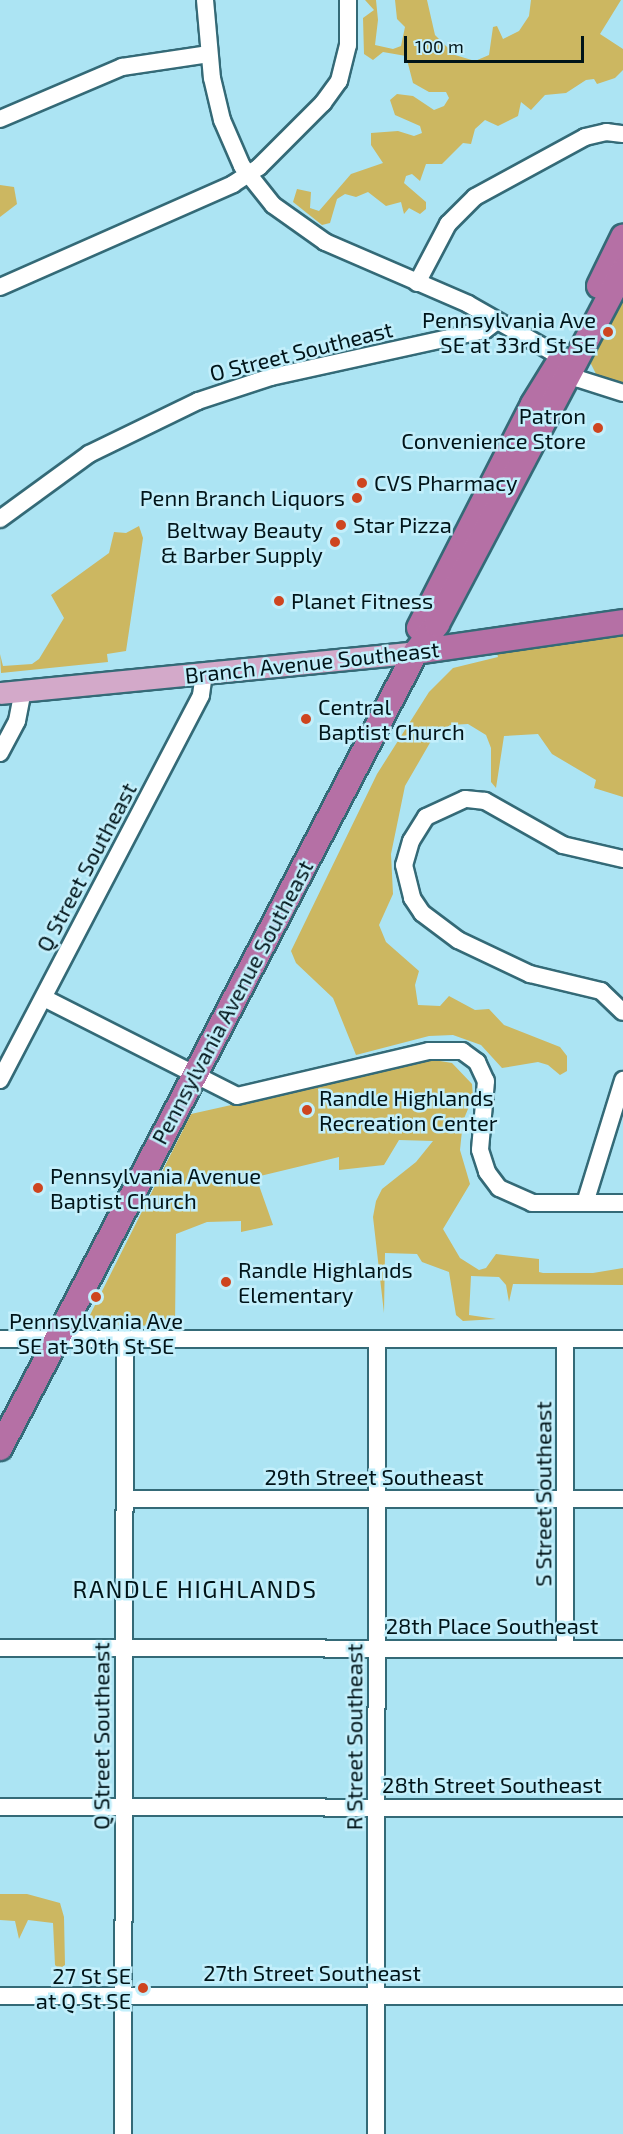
<!DOCTYPE html>
<style>
body{margin:0}
#map{position:relative;width:623px;height:2134px;overflow:hidden;background:#ace4f3;font-family:"Exo 2",sans-serif}
div>[style]{position:absolute}
.green>*{inset:0;background:#ccb761}
.roads{filter:drop-shadow(2px 0 #346a77) drop-shadow(-2px 0 #346a77) drop-shadow(0 2px #346a77) drop-shadow(0 -2px #346a77)}
.minor>*{height:16px;margin:-8px;padding:0 8px;transform-origin:8px;border-radius:8px;background:#fff}
.major>*{height:21px;margin:-10.5px;padding:0 10.5px;transform-origin:10.5px;border-radius:10.5px;background:#d3a9c9}
.highway>*{height:24px;margin:-12px;padding:0 12px;transform-origin:12px;border-radius:12px;background:#b570a5}
.dots>*{width:16px;height:16px;translate:-50% -50%;box-sizing:border-box;border:3px solid #c3effb;border-radius:50%}
span{translate:-50% -50%;white-space:nowrap;text-align:center;line-height:1.15;-webkit-text-stroke:5px #c3effb;paint-order:stroke}
.poi-label{font-size:22px;color:#001419}
.right{translate:-100% -50%;text-align:right}
.left{translate:0 -50%;text-align:left}
.street-label{font-size:22px;color:#001419}
.neighbourhood-label{font-size:24px;color:#001419;letter-spacing:1.5px}
.scale{position:absolute;left:404px;top:36px;width:180px;height:27px;box-sizing:border-box;border:3px solid #001419;border-top:0;padding-left:8px;font-size:18px;line-height:21px;white-space:nowrap;color:#001419;-webkit-text-stroke:4px #c3effb;paint-order:stroke}
</style>
<div id="map">
<div class="green">
<i style="clip-path:polygon(365px 0,376px 0,378px 20px,375px 45px,393px 49px,401px 46px,405px 27px,397px 19px,395px 0,427px 0,435px 35px,455px 55px,475px 61px,489px 55px,493px 27px,497px 26px,503px 39px,519px 31px,529px 16px,531px 0,621px 0,600px 34px,623px 49px,623px 70px,615px 78px,597px 84px,594px 79px,586px 80px,566px 93px,545px 95px,531px 110px,521px 102px,518px 116px,498px 126px,485px 120px,475px 129px,471px 144px,463px 143px,442px 164px,426px 164px,420px 181px,412px 174px,406px 176px,404px 183px,426px 202px,426px 209px,420px 214px,409px 208px,404px 214px,401px 202px,386px 206px,368px 192px,356px 197px,345px 194px,337px 199px,330px 223px,322px 225px,293px 202px,297px 189px,311px 192px,310px 208px,319px 211px,351px 174px,383px 163px,371px 145px,371px 133px,398px 131px,414px 136px,422px 133px,420px 126px,395px 115px,390px 100px,397px 94px,413px 96px,434px 110px,444px 106px,449px 98px,446px 92px,429px 92px,413px 83px,406px 56px,383px 52px,373px 60px,364px 54px,363px 18px,374px 10px)"></i>
<i style="clip-path:polygon(0 185px,14px 187px,17px 204px,0 217px)"></i>
<i style="clip-path:polygon(623px 296px,623px 384px,597px 376px,589px 360px)"></i>
<i style="clip-path:polygon(139px 526px,143px 538px,126px 651px,107px 654px,108px 662px,1px 673px,0 654px,3px 666px,32px 664px,39px 659px,64px 618px,51px 595px,109px 553px,114px 532px,126px 533px)"></i>
<i style="clip-path:polygon(623px 634px,623px 797px,594px 788px,596px 780px,552px 754px,538px 734px,504px 736px,496px 788px,491px 782px,491px 748px,486px 735px,468px 724px,450px 725px,431px 741px,405px 786px,391px 854px,393px 894px,379px 925px,386px 942px,419px 971px,415px 985px,418px 1005px,440px 1006px,449px 996px,475px 1010px,489px 1009px,504px 1025px,560px 1047px,567px 1056px,567px 1071px,560px 1075px,548px 1065px,538px 1062px,502px 1068px,481px 1045px,453px 1035px,429px 1036px,356px 1055px,333px 998px,296px 963px,291px 951px,377px 774px,429px 692px,453px 668px,498px 657px,497px 653px)"></i>
<i style="clip-path:polygon(434px 1060px,452px 1063px,472px 1084px,473px 1097px,463px 1121px,460px 1150px,470px 1184px,443px 1229px,460px 1258px,479px 1270px,486px 1268px,496px 1254px,539px 1259px,539px 1272px,543px 1273px,593px 1273px,623px 1268px,623px 1285px,513px 1284px,509px 1302px,506px 1285px,499px 1277px,471px 1276px,469px 1315px,496px 1319px,463px 1321px,456px 1315px,449px 1272px,422px 1262px,417px 1254px,385px 1253px,384px 1313px,373px 1217px,376px 1201px,382px 1189px,416px 1162px,433px 1141px,399px 1140px,384px 1165px,339px 1170px,339px 1157px,256px 1177px,273px 1225px,241px 1232px,241px 1221px,207px 1222px,176px 1234px,175px 1326px,99px 1325px,90px 1315px,191px 1114px)"></i>
<i style="clip-path:polygon(0 1894px,27px 1894px,60px 1903px,64px 1917px,65px 1965px,59px 1969px,55px 1965px,53px 1923px,28px 1920px,19px 1939px,15px 1921px,0 1920px)"></i>
</div>
<div class="roads">
<div class="minor">
<i style="left:205px;top:0;width:78px;rotate:84.9deg"></i>
<i style="left:212px;top:78px;width:43px;rotate:76.6deg"></i>
<i style="left:222px;top:120px;width:50px;rotate:66.5deg"></i>
<i style="left:242px;top:166px;width:50px;rotate:51.5deg"></i>
<i style="left:273px;top:205px;width:64px;rotate:35.4deg"></i>
<i style="left:325px;top:242px;width:156px;rotate:23.4deg"></i>
<i style="left:468px;top:304px;width:97px;rotate:29.7deg"></i>
<i style="left:552px;top:352px;width:38px;rotate:45deg"></i>
<i style="left:579px;top:379px;width:46px;rotate:17.7deg"></i>
<i style="left:0;top:119px;width:133px;rotate:-23.1deg"></i>
<i style="left:122px;top:67px;width:88px;rotate:-8.5deg"></i>
<i style="left:417px;top:283px;width:67px;rotate:-62.3deg"></i>
<i style="left:448px;top:224px;width:38px;rotate:-45deg"></i>
<i style="left:475px;top:197px;width:125px;rotate:-28.6deg"></i>
<i style="left:585px;top:137px;width:22px;rotate:-13deg"></i>
<i style="left:606px;top:132px;width:17px;rotate:7deg"></i>
<i style="left:0;top:287px;width:255px;rotate:-23.8deg"></i>
<i style="left:233px;top:184px;width:31px;rotate:-33deg"></i>
<i style="left:259px;top:167px;width:91px;rotate:-45deg"></i>
<i style="left:323px;top:103px;width:27px;rotate:-54deg"></i>
<i style="left:339px;top:81px;width:37px;rotate:-76deg"></i>
<i style="left:348px;top:45px;width:45px;rotate:-90deg"></i>
<i style="left:0;top:519px;width:110px;rotate:-36.1deg"></i>
<i style="left:89px;top:454px;width:121px;rotate:-25.9deg"></i>
<i style="left:198px;top:401px;width:77px;rotate:-18.2deg"></i>
<i style="left:271px;top:377px;width:219px;rotate:-12.4deg"></i>
<i style="left:485px;top:330px;width:15px;rotate:-37deg"></i>
<i style="left:0;top:753px;width:36px;rotate:-62deg"></i>
<i style="left:17px;top:721px;width:32px;rotate:-79deg"></i>
<i style="left:623px;top:859px;width:62px;rotate:-166.9deg"></i>
<i style="left:563px;top:845px;width:90px;rotate:-150.6deg"></i>
<i style="left:485px;top:801px;width:20px;rotate:-174deg"></i>
<i style="left:465px;top:799px;width:43px;rotate:155.2deg"></i>
<i style="left:426px;top:817px;width:28px;rotate:122deg"></i>
<i style="left:411px;top:841px;width:25px;rotate:106deg"></i>
<i style="left:404px;top:865px;width:34px;rotate:76deg"></i>
<i style="left:412px;top:898px;width:18px;rotate:56deg"></i>
<i style="left:422px;top:913px;width:45px;rotate:36.9deg"></i>
<i style="left:458px;top:940px;width:80px;rotate:25.3deg"></i>
<i style="left:530px;top:974px;width:73px;rotate:13.5deg"></i>
<i style="left:601px;top:991px;width:30px;rotate:44deg"></i>
<i style="left:44px;top:998px;width:216px;rotate:26.9deg"></i>
<i style="left:237px;top:1096px;width:197px;rotate:-13.2deg"></i>
<i style="left:429px;top:1051px;width:33px"></i>
<i style="left:462px;top:1051px;width:19px;rotate:36deg"></i>
<i style="left:477px;top:1062px;width:21px;rotate:65deg"></i>
<i style="left:486px;top:1081px;width:69px;rotate:95deg"></i>
<i style="left:480px;top:1150px;width:23px;rotate:72deg"></i>
<i style="left:487px;top:1172px;width:20px;rotate:53deg"></i>
<i style="left:499px;top:1188px;width:36px;rotate:24deg"></i>
<i style="left:532px;top:1203px;width:91px"></i>
<i style="left:0;top:1080px;width:434px;rotate:-62.4deg"></i>
<i style="left:201px;top:695px;width:22px;rotate:-82deg"></i>
<i style="left:585px;top:1203px;width:129px;rotate:-72.8deg"></i>
<i style="left:0;top:1339px;width:623px"></i>
<i style="left:565px;top:1340px;width:309px;rotate:90deg"></i>
<i style="left:125px;top:1499px;width:498px"></i>
<i style="left:0;top:1648px;width:623px;rotate:0.09deg"></i>
<i style="left:0;top:1807px;width:623px;rotate:0.09deg"></i>
<i style="left:0;top:1996px;width:623px"></i>
<i style="left:123px;top:2134px;width:795px;rotate:-89.86deg"></i>
<i style="left:376px;top:2134px;width:795px;rotate:-89.93deg"></i>
</div>
<div class="major">
<i style="left:0;top:693px;width:418px;rotate:-5.6deg"></i>
</div>
<div class="highway">
<i style="left:599px;top:286px;width:55px;rotate:-63.9deg"></i>
<i style="left:419px;top:628px;width:251px;rotate:-63deg"></i>
<i style="left:533px;top:404px;width:49px;rotate:-58.2deg"></i>
<i style="left:416px;top:652px;width:209px;rotate:-8.2deg"></i>
<i style="left:0;top:1448px;width:898px;rotate:-62.41deg"></i>
<i style="left:416px;top:652px;width:35px;rotate:-53deg"></i>
<i style="left:437px;top:624px;width:399px;rotate:-62.2deg"></i>
</div>
</div>
<div class="dots">
<i style="left:608px;top:332px;background:#ce451f"></i>
<i style="left:598px;top:428px;background:#ce451f"></i>
<i style="left:362px;top:483px;background:#ce451f"></i>
<i style="left:357px;top:498px;background:#ce451f"></i>
<i style="left:341px;top:525px;background:#ce451f"></i>
<i style="left:335px;top:542px;background:#ce451f"></i>
<i style="left:279px;top:601px;background:#ce451f"></i>
<i style="left:306px;top:719px;background:#ce451f"></i>
<i style="left:307px;top:1110px;background:#ce451f"></i>
<i style="left:38px;top:1188px;background:#ce451f"></i>
<i style="left:226px;top:1282px;background:#ce451f"></i>
<i style="left:96px;top:1297px;background:#ce451f"></i>
<i style="left:143px;top:1988px;background:#ce451f"></i>
</div>
<div class="poi-label">
<span class="right" style="left:596px;top:332px">Pennsylvania Ave<br>SE at 33rd St SE</span>
<span class="right" style="left:586px;top:428px">Patron<br>Convenience Store</span>
<span class="left" style="left:374px;top:483px">CVS Pharmacy</span>
<span class="right" style="left:345px;top:498px">Penn Branch Liquors</span>
<span class="left" style="left:353px;top:525px">Star Pizza</span>
<span class="right" style="left:323px;top:542px">Beltway Beauty<br>&amp; Barber Supply</span>
<span class="left" style="left:291px;top:601px">Planet Fitness</span>
<span class="left" style="left:318px;top:719px">Central<br>Baptist Church</span>
<span class="left" style="left:319px;top:1110px">Randle Highlands<br>Recreation Center</span>
<span class="left" style="left:50px;top:1188px">Pennsylvania Avenue<br>Baptist Church</span>
<span class="left" style="left:238px;top:1282px">Randle Highlands<br>Elementary</span>
<span style="left:96px;top:1333px">Pennsylvania Ave<br>SE at 30th St SE</span>
<span class="right" style="left:131px;top:1988px">27 St SE<br>at Q St SE</span>
</div>
<div class="street-label">
<span style="left:301px;top:351px;rotate:-14deg">O Street Southeast</span>
<span style="left:312px;top:662px;rotate:-6deg">Branch Avenue Southeast</span>
<span style="left:86px;top:867px;rotate:-62deg">Q Street Southeast</span>
<span style="left:232px;top:1002px;rotate:-62deg">Pennsylvania Avenue Southeast</span>
<span style="left:374px;top:1477px">29th Street Southeast</span>
<span style="left:543px;top:1494px;rotate:-90deg">S Street Southeast</span>
<span style="left:492px;top:1626px">28th Place Southeast</span>
<span style="left:101px;top:1736px;rotate:-90deg">Q Street Southeast</span>
<span style="left:354px;top:1737px;rotate:-90deg">R Street Southeast</span>
<span style="left:492px;top:1785px">28th Street Southeast</span>
<span style="left:312px;top:1973px">27th Street Southeast</span>
</div>
<div class="neighbourhood-label">
<span style="left:195px;top:1589px">RANDLE HIGHLANDS</span>
</div>
<div class="scale">100 m</div>
</div>
